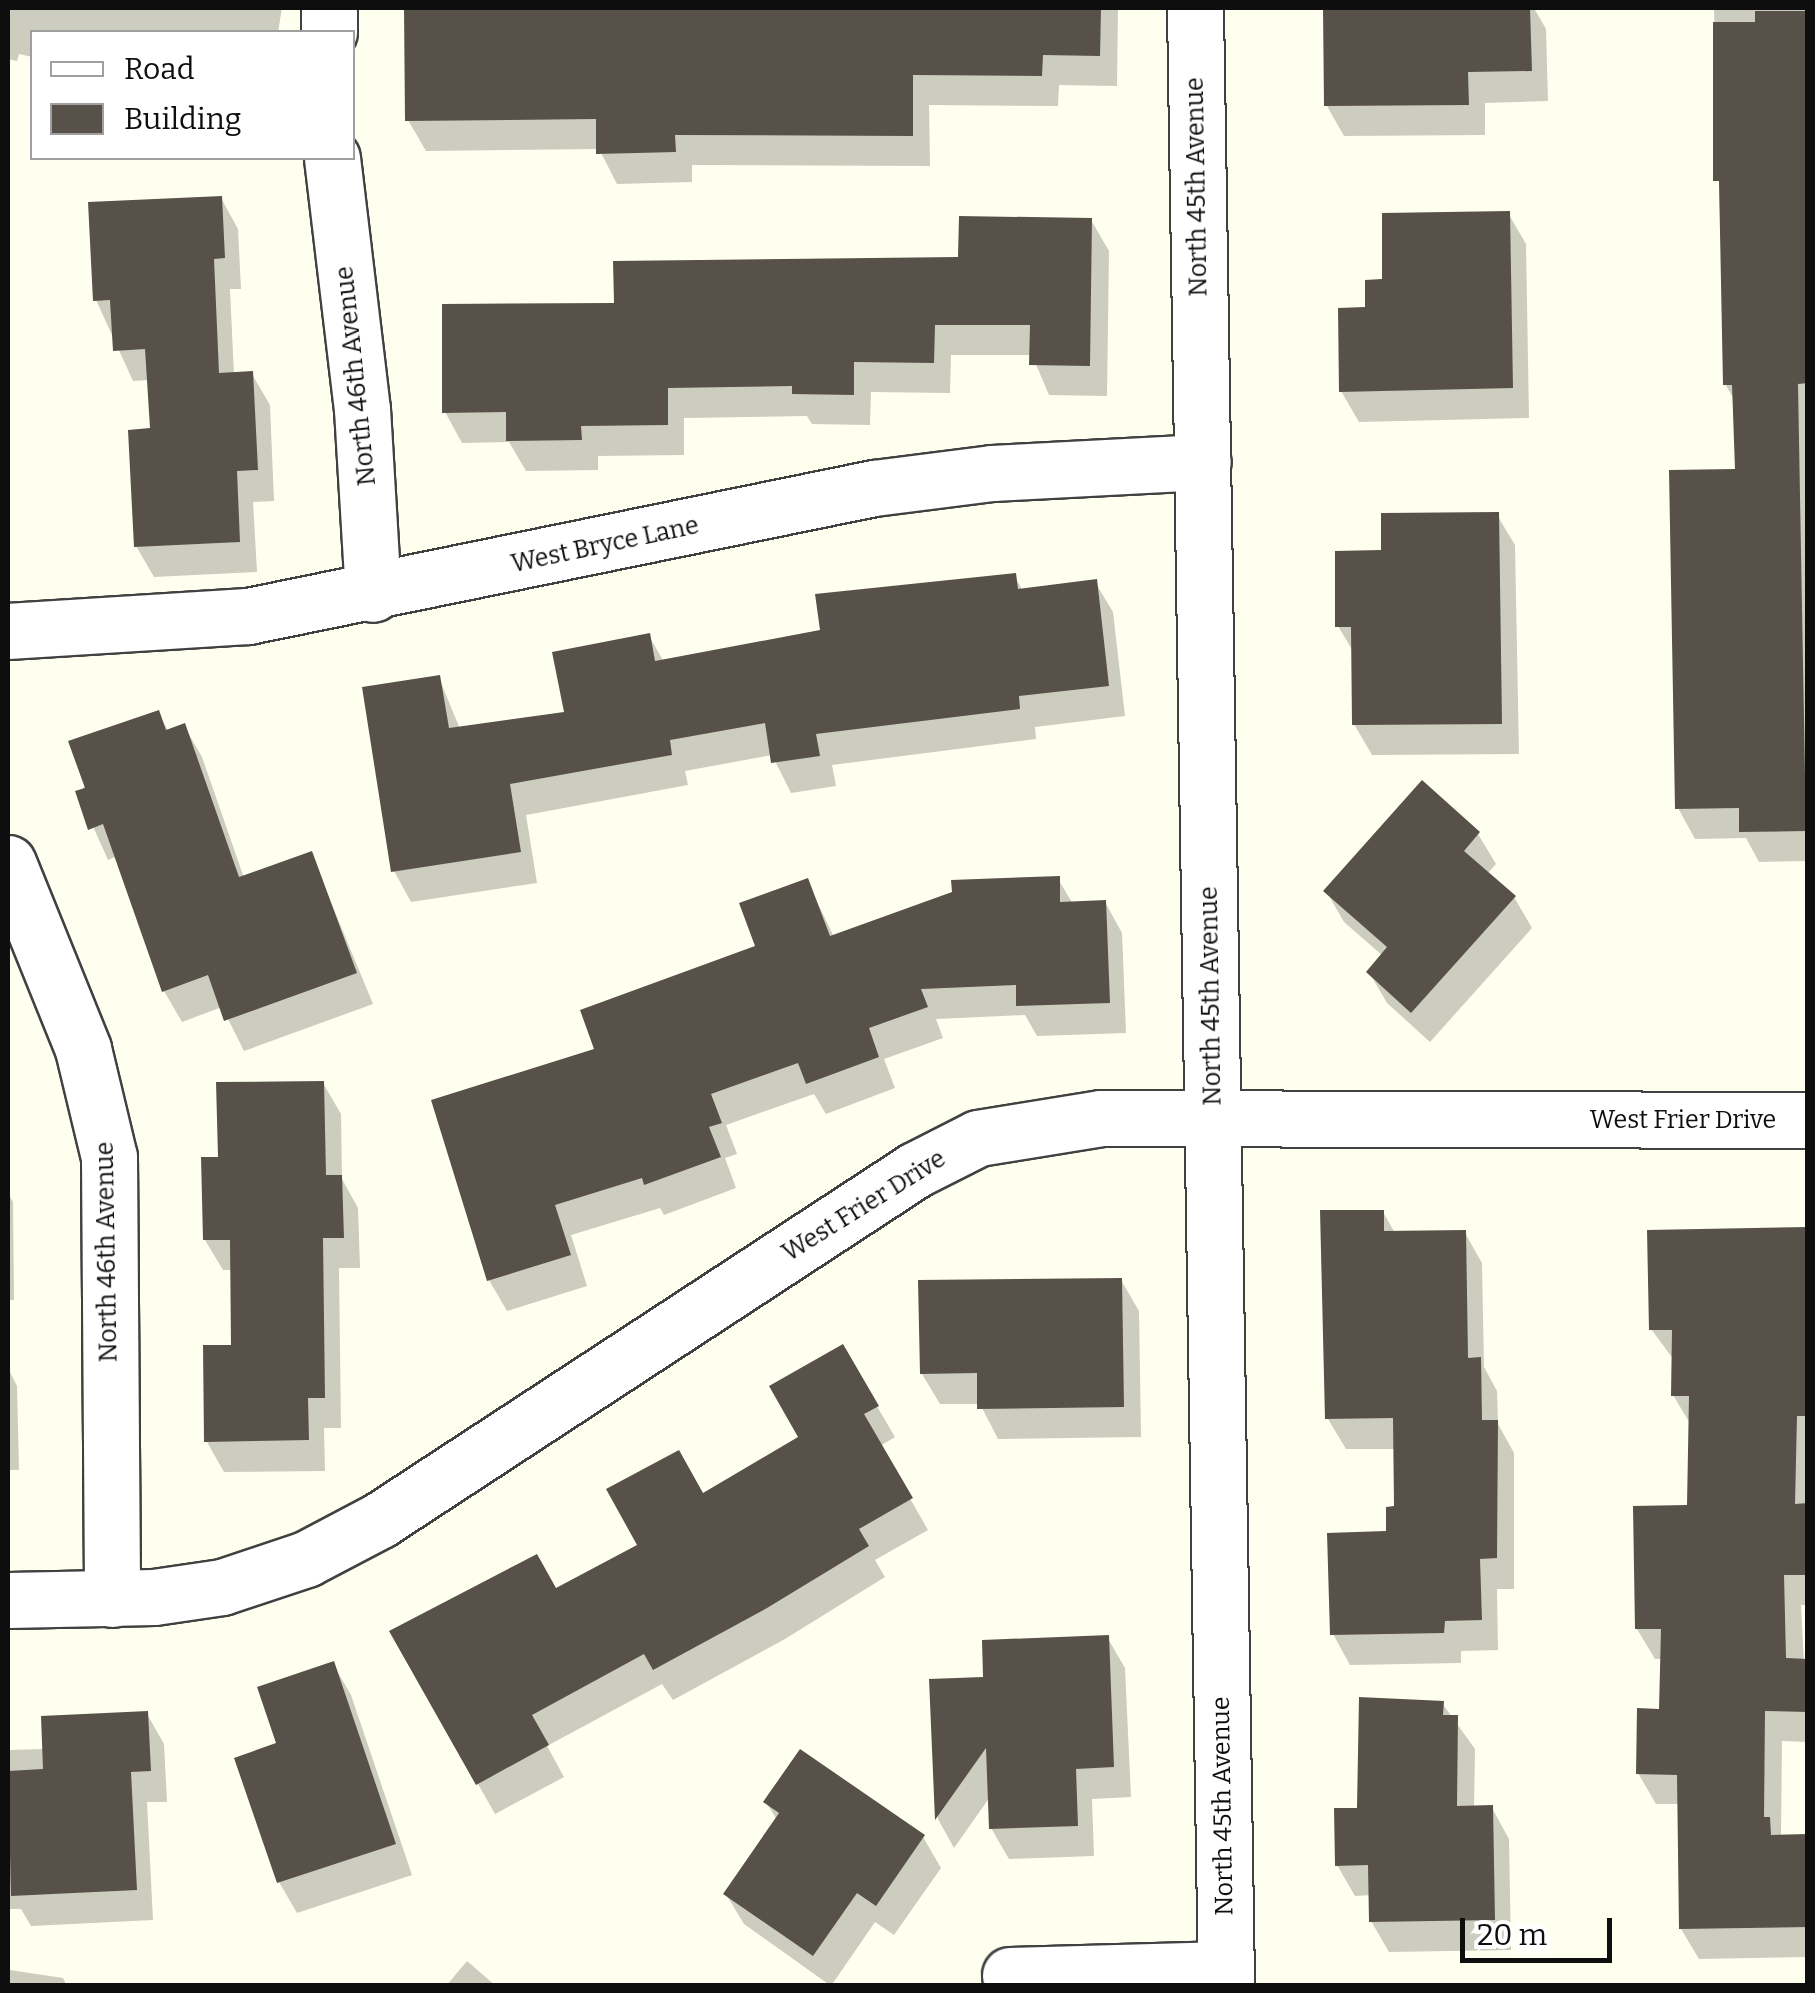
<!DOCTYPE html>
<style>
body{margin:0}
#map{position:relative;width:1815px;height:1993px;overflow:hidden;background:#ffffef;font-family:Bitter,serif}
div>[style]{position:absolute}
.shadow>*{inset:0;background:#0003}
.building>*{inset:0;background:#575149}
.roads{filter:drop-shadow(2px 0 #414141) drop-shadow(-2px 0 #414141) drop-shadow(0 2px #414141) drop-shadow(0 -2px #414141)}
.minor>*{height:55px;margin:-27.5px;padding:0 27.5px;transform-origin:27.5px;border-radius:27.5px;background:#fff}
span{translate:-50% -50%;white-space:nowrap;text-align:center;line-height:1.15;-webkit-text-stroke:10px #fff;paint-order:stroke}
.street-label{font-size:25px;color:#0e0e0e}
.frame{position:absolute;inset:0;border:10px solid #0e0e0e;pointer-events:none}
.legend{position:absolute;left:30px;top:30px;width:325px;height:130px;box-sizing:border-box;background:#fff;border:2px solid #9f9f9f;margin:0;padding:12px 18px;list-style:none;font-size:30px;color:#0e0e0e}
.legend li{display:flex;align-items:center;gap:20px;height:50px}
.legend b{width:50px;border:2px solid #9f9f9f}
.scale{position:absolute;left:1460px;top:1918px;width:152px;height:45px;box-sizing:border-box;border:5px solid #0e0e0e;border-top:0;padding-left:12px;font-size:30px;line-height:35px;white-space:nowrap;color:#0e0e0e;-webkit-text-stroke:8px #fff;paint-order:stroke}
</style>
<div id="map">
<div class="shadow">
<i style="clip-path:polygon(8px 8px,282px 8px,278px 32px,32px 32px,32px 57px,19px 54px,17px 61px,8px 59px)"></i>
<i style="clip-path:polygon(407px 8px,1118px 8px,1117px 86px,1059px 85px,1058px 106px,929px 105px,930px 166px,692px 165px,692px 182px,617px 184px,599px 149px,426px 151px,408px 120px)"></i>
<i style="clip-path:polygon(1325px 8px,1534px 8px,1546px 29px,1548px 101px,1485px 103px,1485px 135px,1344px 136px,1327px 106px)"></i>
<i style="clip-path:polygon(1714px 8px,1808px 8px,1808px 861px,1759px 862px,1746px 838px,1695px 839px,1678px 808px,1737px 471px,1735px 401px,1725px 384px)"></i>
<i style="clip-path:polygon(221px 198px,238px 229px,241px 289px,230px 289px,234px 375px,252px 374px,270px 405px,274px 501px,253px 502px,257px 572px,154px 577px,136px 546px,152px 430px,149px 380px,133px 381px,96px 300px)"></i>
<i style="clip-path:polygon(1508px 213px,1526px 244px,1529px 418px,1359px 422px,1341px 391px,1367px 309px,1385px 281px)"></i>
<i style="clip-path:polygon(1091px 220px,1109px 251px,1107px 396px,1049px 395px,1032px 355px,951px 355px,950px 393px,871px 392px,870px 425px,812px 424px,807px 416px,684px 418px,684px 455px,598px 456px,598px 470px,526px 471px,509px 442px,462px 443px,445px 412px,616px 306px,961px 259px)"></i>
<i style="clip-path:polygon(1497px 515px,1515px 545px,1519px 754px,1372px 755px,1354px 724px,1354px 653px,1338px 626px,1383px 553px)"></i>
<i style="clip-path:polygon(1014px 576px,1023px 591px,1095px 582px,1113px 612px,1125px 716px,1035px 727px,1036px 739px,832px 765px,836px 786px,791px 793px,772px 755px,685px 771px,688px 785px,526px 815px,537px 883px,411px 902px,394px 871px,439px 678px,460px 729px,567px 714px,649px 636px,664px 662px,822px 632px)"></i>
<i style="clip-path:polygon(158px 713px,169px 732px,184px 726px,202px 757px,244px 878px,311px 854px,373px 1004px,244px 1051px,222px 1007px,182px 1022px,164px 991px,117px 856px,108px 860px,78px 793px)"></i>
<i style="clip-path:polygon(1478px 834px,1496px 864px,1487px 874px,1514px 897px,1532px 928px,1430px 1042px,1387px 1003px,1369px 972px,1383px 956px,1344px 922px,1326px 891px)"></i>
<i style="clip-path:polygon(1058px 879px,1073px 904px,1105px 902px,1122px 933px,1126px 1033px,1037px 1036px,1025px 1015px,936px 1019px,943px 1038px,884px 1059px,895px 1088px,826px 1114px,814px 1094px,726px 1125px,737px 1154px,725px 1158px,736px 1188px,664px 1215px,660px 1208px,571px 1235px,587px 1286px,507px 1311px,489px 1280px,598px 1051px,758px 948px,807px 881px,834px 937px)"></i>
<i style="clip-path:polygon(323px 1083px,341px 1114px,342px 1179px,358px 1208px,360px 1268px,339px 1268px,341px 1428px,324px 1428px,325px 1471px,224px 1472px,207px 1442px,234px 1347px,233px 1270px,223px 1270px,205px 1240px,220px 1160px)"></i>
<i style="clip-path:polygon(8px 1193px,13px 1202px,14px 1300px,8px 1300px)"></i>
<i style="clip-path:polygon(1383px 1212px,1395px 1233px,1465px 1233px,1482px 1263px,1484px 1367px,1497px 1391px,1498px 1424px,1514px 1453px,1514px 1589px,1497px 1589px,1498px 1650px,1461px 1651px,1461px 1663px,1350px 1665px,1333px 1634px,1397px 1509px,1396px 1449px,1346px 1449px,1328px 1419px)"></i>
<i style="clip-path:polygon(1808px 1231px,1808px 1605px,1801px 1605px,1808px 1742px,1782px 1741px,1781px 1837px,1808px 1837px,1808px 1957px,1699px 1959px,1681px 1929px,1680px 1804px,1656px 1804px,1638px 1773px,1662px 1711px,1663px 1659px,1655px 1659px,1637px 1629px,1689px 1508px,1691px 1425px,1673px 1395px,1674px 1360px,1651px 1329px)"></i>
<i style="clip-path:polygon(1121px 1280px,1139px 1311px,1141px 1437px,998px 1439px,980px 1404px,940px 1404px,922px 1374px)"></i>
<i style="clip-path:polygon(842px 1347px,895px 1437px,880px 1446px,928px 1530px,875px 1560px,885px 1577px,785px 1639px,673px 1700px,662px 1684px,547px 1746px,564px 1777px,495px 1814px,392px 1632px,556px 1591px,640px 1546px,702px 1496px,802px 1438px)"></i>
<i style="clip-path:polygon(8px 1368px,17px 1386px,19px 1470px,8px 1470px)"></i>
<i style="clip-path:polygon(1107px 1637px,1125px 1668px,1131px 1797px,1092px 1799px,1094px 1856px,1009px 1859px,991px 1828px,990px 1797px,954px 1848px,938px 1819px,932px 1681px,986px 1679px)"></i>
<i style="clip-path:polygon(333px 1664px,351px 1695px,412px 1875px,297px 1913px,279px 1882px,237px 1759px,279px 1745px)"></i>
<i style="clip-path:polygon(1442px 1703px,1475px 1749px,1474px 1808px,1492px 1808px,1509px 1839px,1511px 1950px,1389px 1952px,1371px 1921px,1371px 1895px,1355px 1896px,1337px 1865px,1360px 1810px)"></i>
<i style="clip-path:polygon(147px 1714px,164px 1744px,167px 1802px,147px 1802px,153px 1920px,31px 1926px,21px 1909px,8px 1909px,8px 1750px,45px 1749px)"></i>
<i style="clip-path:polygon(766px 1802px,923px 1837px,941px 1868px,894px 1935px,875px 1922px,831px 1986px,744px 1924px,726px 1894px,777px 1820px)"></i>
<i style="clip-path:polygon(467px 1961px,496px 1986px,446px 1986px)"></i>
<i style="clip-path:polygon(10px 1970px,63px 1978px,67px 1986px,8px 1986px)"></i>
</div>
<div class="building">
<i style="clip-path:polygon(404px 8px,1101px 8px,1100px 56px,1043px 55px,1042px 76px,913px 75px,913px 136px,675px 135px,676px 152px,596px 154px,596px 119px,405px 121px)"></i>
<i style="clip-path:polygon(1323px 8px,1530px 8px,1532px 71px,1468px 72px,1469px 105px,1324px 106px)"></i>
<i style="clip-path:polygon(1755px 11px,1808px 11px,1808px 383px,1798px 384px,1806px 831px,1739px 832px,1739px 808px,1675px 809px,1669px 470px,1735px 469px,1732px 385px,1723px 385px,1719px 181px,1713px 181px,1713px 22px,1755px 22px)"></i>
<i style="clip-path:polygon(222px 196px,225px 258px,214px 259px,219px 373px,253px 371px,258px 470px,237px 471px,240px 542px,134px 547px,128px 430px,150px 428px,145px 349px,113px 351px,110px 300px,93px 301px,88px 202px)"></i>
<i style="clip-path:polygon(1510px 211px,1513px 388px,1339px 392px,1338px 308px,1365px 307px,1365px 280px,1382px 279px,1382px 213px)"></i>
<i style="clip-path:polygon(959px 216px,1092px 218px,1090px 366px,1029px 365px,1030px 325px,935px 325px,934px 363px,854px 362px,854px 395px,792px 394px,792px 386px,668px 388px,668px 425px,581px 426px,582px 440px,506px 441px,506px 412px,442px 413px,442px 304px,614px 303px,613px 261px,958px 257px)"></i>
<i style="clip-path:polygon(1499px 512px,1502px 724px,1352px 725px,1351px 627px,1335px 627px,1335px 551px,1381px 550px,1381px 513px)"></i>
<i style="clip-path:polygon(1016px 573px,1018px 589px,1097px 579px,1109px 686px,1019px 696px,1020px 709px,816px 734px,820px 756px,771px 763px,765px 723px,670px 740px,672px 755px,510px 784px,521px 852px,391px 872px,362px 687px,440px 675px,449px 728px,564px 712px,552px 652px,650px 633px,655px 661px,820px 630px,815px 594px)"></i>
<i style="clip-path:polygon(159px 710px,166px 730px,185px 723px,239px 877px,312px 851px,357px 973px,224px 1021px,208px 975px,162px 992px,103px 824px,88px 830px,75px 791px,85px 788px,68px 741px)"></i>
<i style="clip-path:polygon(1422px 780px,1480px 832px,1464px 851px,1516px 896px,1411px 1013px,1366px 972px,1387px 947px,1323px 891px)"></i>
<i style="clip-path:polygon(1060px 876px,1060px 902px,1106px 900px,1110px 1003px,1016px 1006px,1016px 985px,921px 989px,928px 1007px,869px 1028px,879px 1057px,806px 1084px,798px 1063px,711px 1094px,722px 1123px,709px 1127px,721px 1157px,644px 1185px,642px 1178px,555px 1205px,571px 1255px,487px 1281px,431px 1100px,594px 1049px,580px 1010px,755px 946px,739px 903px,808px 878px,830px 936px,952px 892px,951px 880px)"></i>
<i style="clip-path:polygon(324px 1081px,326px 1175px,342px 1175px,344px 1238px,323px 1238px,325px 1398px,308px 1398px,309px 1440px,204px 1442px,203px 1345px,231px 1345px,230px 1240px,203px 1240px,201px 1157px,218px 1157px,216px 1082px)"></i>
<i style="clip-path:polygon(1320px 1210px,1384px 1210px,1384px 1231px,1466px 1230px,1468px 1358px,1481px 1357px,1482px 1420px,1498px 1420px,1497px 1558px,1480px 1559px,1482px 1620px,1445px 1621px,1444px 1633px,1330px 1635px,1327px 1533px,1386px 1531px,1386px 1507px,1394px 1506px,1393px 1418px,1325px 1419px)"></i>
<i style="clip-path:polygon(1808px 1227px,1808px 1416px,1797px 1416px,1795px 1504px,1808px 1503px,1808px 1575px,1784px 1575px,1786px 1658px,1808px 1659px,1808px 1712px,1765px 1711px,1764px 1817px,1770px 1817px,1771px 1835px,1808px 1834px,1808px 1927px,1679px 1929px,1677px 1775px,1636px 1774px,1637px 1708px,1659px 1709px,1661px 1629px,1635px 1629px,1633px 1506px,1687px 1505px,1689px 1396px,1671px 1396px,1672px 1330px,1649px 1330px,1647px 1230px)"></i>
<i style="clip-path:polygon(1122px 1278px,1124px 1407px,977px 1409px,977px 1373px,920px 1374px,918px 1280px)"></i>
<i style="clip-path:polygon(843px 1344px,879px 1406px,864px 1414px,913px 1498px,859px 1529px,869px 1546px,767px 1608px,653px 1670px,644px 1654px,532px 1715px,549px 1745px,476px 1785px,389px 1631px,537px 1554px,556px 1588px,637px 1545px,606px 1489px,679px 1450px,703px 1493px,798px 1437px,769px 1386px)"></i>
<i style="clip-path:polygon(1109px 1635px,1114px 1767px,1076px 1769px,1078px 1826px,989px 1829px,986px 1748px,935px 1820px,929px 1679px,983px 1677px,982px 1640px)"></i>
<i style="clip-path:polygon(334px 1661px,396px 1844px,277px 1883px,234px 1758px,276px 1743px,257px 1687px)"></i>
<i style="clip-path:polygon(1359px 1697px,1444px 1701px,1443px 1715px,1458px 1715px,1457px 1806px,1493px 1805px,1495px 1920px,1369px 1922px,1368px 1865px,1335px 1866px,1334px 1808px,1357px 1808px)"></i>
<i style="clip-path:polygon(148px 1711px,151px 1771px,131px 1772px,137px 1890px,11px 1896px,8px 1771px,43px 1769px,41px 1716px)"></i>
<i style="clip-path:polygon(800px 1749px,925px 1835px,876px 1906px,857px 1893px,813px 1956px,723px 1894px,779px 1813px,763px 1802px)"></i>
</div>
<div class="roads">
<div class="minor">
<i style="left:329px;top:8px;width:24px;rotate:90deg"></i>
<i style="left:1195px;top:8px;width:1978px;rotate:89.1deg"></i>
<i style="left:332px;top:158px;width:253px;rotate:83.2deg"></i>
<i style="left:362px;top:409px;width:185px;rotate:86.6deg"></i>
<i style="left:8px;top:631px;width:240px;rotate:-3.6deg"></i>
<i style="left:248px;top:616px;width:639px;rotate:-11.56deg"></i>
<i style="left:874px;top:488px;width:119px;rotate:-7.2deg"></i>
<i style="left:992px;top:473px;width:211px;rotate:-3deg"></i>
<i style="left:8px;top:863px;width:201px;rotate:68deg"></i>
<i style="left:83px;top:1049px;width:111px;rotate:76.5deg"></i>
<i style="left:109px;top:1157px;width:442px;rotate:89.6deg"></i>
<i style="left:8px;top:1600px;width:146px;rotate:-1.2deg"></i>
<i style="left:154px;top:1597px;width:69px;rotate:-8.4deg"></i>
<i style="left:222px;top:1587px;width:89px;rotate:-18.4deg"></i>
<i style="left:306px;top:1559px;width:84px;rotate:-27.8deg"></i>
<i style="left:380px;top:1520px;width:639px;rotate:-33.19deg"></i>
<i style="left:915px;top:1170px;width:71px;rotate:-26.9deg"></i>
<i style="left:978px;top:1138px;width:125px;rotate:-9.2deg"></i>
<i style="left:1101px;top:1118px;width:707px;rotate:0.16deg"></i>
<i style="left:1010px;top:1975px;width:215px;rotate:-1.6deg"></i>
</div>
</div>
<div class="street-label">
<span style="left:1197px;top:187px;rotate:-91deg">North 45th Avenue</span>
<span style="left:356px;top:376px;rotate:-96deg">North 46th Avenue</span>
<span style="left:605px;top:545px;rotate:-12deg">West Bryce Lane</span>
<span style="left:1211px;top:996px;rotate:-91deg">North 45th Avenue</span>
<span style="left:1683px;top:1120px">West Frier Drive</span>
<span style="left:864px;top:1206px;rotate:-32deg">West Frier Drive</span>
<span style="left:107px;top:1252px;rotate:-91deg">North 46th Avenue</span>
<span style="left:1223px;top:1806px;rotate:-91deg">North 45th Avenue</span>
</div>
<div class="frame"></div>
<ul class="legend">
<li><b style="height:12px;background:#fff"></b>Road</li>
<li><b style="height:28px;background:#575149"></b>Building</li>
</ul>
<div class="scale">20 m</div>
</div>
